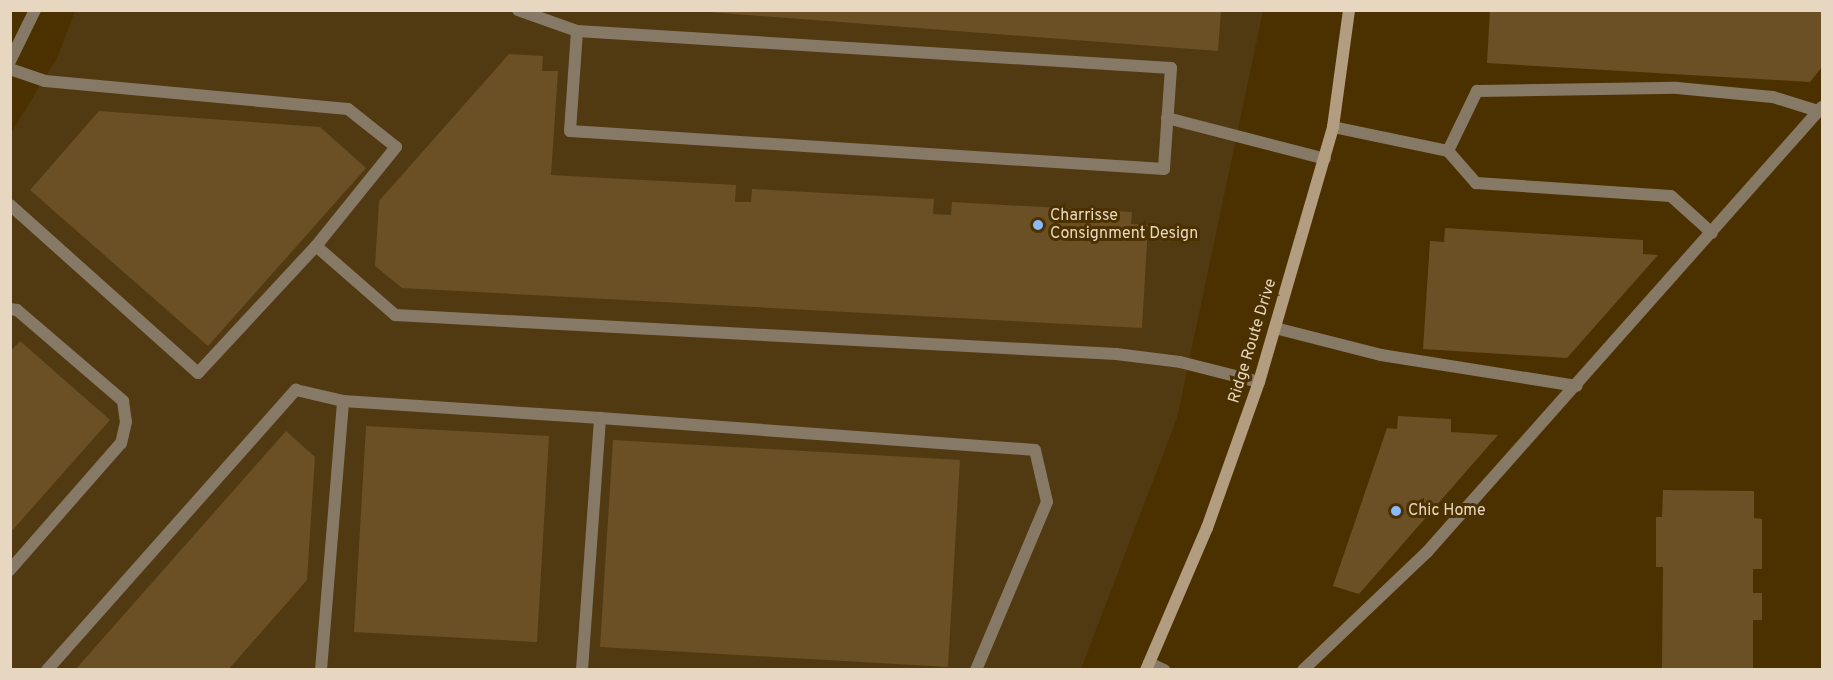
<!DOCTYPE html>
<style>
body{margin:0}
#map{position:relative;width:1833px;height:680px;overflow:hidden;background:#4c3100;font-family:Overpass,sans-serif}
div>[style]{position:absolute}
.built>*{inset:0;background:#513911}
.building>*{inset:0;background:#6c5025}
.service>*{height:12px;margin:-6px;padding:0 6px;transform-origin:6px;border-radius:6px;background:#867966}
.minor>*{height:12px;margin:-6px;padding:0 6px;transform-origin:6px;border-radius:6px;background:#867966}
.secondary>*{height:12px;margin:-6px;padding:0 6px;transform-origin:6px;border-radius:6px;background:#b39d80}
.dots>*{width:16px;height:16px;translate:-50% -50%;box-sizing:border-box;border:3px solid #4c3100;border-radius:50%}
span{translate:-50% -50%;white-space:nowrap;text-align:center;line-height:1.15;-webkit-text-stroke:6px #4c3100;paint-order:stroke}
.poi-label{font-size:16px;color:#e7d7c0}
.left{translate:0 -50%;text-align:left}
.street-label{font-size:16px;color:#e7d7c0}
.frame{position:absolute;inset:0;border:12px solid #e7d7c0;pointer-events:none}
</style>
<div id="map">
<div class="built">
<i style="clip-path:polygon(75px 11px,1263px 11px,1177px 418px,1081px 669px,11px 670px,11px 133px,57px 58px)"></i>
</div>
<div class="building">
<i style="clip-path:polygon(682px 10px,1221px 10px,1218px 51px)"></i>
<i style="clip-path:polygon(1490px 10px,1822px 10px,1822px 67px,1810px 82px,1487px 63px)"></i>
<i style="clip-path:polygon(509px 54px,543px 56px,542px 71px,558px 71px,551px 175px,736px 185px,735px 202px,751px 202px,752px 189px,934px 199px,933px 214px,951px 215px,952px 202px,1132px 212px,1131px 224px,1148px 225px,1142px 328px,402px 288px,375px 266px,379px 201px)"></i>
<i style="clip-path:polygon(99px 111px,320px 127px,366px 168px,208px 346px,30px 190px)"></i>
<i style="clip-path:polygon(1445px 228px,1643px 240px,1643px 254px,1658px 255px,1567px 358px,1423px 349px,1430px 241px,1444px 242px)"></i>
<i style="clip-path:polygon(20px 341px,110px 420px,10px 533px,10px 352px)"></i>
<i style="clip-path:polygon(1398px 416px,1451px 419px,1451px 432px,1498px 435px,1359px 594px,1333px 586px,1387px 428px,1397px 429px)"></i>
<i style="clip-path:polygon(366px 426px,549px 436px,537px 642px,354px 632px)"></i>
<i style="clip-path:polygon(286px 431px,315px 457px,307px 580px,228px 670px,75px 670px)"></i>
<i style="clip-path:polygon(613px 440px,960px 460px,948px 667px,600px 647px)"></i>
<i style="clip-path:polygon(1663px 490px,1754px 491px,1754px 518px,1762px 519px,1762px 569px,1753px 569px,1753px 593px,1762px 593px,1762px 620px,1753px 620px,1753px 670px,1662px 670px,1663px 567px,1656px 567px,1656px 517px,1662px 517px)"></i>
</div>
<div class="service">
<i style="left:518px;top:10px;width:63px;rotate:19.6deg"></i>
<i style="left:577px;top:31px;width:595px;rotate:3.56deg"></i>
<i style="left:1171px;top:68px;width:101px;rotate:94deg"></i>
<i style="left:1164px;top:169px;width:595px;rotate:-176.34deg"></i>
<i style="left:570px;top:131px;width:100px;rotate:-86deg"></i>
<i style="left:10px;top:69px;width:37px;rotate:19deg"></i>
<i style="left:45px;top:81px;width:304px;rotate:5.3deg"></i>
<i style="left:348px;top:109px;width:61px;rotate:38.4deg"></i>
<i style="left:396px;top:147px;width:127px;rotate:128.9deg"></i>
<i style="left:316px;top:246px;width:173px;rotate:132.9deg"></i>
<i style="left:198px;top:373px;width:252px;rotate:-138.2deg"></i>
<i style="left:1167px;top:118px;width:163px;rotate:14.5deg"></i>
<i style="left:1333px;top:127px;width:117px;rotate:11.8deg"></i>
<i style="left:1448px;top:151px;width:43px;rotate:48.8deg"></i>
<i style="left:1476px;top:183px;width:195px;rotate:3.8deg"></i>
<i style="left:1671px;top:196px;width:55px;rotate:42.1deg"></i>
<i style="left:1448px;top:151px;width:67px;rotate:-64.2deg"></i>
<i style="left:1477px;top:91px;width:200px;rotate:-0.9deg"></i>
<i style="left:1677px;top:88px;width:96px;rotate:5.4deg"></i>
<i style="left:1773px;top:97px;width:47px;rotate:17.3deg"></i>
<i style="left:316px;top:246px;width:105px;rotate:41.1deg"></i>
<i style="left:395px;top:315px;width:722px;rotate:3.1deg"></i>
<i style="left:1116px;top:354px;width:64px;rotate:7.1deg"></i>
<i style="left:1180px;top:362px;width:81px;rotate:14.2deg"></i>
<i style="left:10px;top:309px;width:7px;rotate:8deg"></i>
<i style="left:17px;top:310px;width:140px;rotate:40.6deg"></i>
<i style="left:123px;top:401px;width:21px;rotate:82deg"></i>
<i style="left:126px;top:422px;width:22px;rotate:103deg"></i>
<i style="left:121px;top:443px;width:169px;rotate:131.2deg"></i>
<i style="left:1275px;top:328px;width:109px;rotate:14.3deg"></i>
<i style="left:1381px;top:355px;width:198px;rotate:9deg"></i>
<i style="left:1149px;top:663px;width:17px;rotate:25deg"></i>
<i style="left:47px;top:670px;width:375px;rotate:-48.4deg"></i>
<i style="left:296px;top:390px;width:48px;rotate:13.2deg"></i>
<i style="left:343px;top:401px;width:258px;rotate:3.8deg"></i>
<i style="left:321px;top:670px;width:270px;rotate:-85.3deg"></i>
<i style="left:582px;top:670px;width:253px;rotate:-85.9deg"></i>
<i style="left:600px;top:418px;width:436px;rotate:4.2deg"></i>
<i style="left:1035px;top:450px;width:53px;rotate:77deg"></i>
<i style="left:1047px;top:502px;width:182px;rotate:112.9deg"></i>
<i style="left:1303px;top:670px;width:171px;rotate:-43.6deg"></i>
<i style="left:1427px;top:552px;width:595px;rotate:-48.41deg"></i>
</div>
<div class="minor">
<i style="left:10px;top:61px;width:57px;rotate:-63.9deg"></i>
</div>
<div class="secondary">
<i style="left:1146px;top:670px;width:155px;rotate:-66.8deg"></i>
<i style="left:1207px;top:528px;width:155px;rotate:-70.4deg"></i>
<i style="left:1259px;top:382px;width:266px;rotate:-73.8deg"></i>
<i style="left:1333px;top:127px;width:118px;rotate:-82.2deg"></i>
</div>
<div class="dots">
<i style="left:1038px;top:225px;background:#88bafc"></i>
<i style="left:1396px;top:511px;background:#88bafc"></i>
</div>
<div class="poi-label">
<span class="left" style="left:1050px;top:225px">Charrisse<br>Consignment Design</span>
<span class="left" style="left:1408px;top:511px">Chic Home</span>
</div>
<div class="street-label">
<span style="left:1253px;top:341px;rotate:-73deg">Ridge Route Drive</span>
</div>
<div class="frame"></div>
</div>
